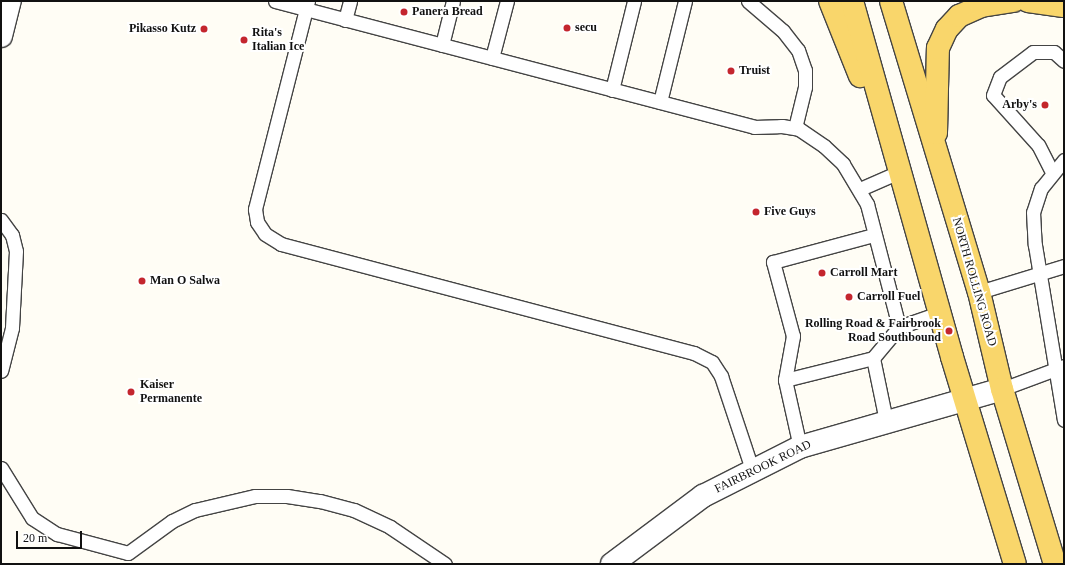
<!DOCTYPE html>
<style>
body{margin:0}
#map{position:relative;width:1065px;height:565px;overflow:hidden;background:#fffdf5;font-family:Georgia,serif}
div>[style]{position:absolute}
.roads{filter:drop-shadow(1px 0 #444) drop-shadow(-1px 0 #444) drop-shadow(0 1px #444) drop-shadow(0 -1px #444)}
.service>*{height:13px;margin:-6.5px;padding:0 6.5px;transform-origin:6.5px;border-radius:6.5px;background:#fff}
.minor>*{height:22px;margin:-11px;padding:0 11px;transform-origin:11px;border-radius:11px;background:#fff}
.tertiary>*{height:22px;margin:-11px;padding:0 11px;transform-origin:11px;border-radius:11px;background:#fff}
.primary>*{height:22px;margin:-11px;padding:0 11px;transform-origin:11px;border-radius:11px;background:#f9d66b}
.dots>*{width:11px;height:11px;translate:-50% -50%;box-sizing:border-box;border:2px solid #fff;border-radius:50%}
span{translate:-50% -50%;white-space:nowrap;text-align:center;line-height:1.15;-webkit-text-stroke:4px #fff;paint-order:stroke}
.poi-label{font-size:12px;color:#111;font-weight:700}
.left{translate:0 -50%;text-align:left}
.right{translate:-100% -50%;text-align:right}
.street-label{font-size:12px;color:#111}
.frame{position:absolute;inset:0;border:2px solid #111;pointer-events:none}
.scale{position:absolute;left:16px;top:531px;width:66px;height:18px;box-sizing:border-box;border:2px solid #111;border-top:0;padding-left:5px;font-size:12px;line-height:14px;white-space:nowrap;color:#111;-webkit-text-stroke:3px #fff;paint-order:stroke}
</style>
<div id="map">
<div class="roads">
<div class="service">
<i style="left:275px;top:1px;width:495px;rotate:14.7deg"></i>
<i style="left:754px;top:127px;width:28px;rotate:-2deg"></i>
<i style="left:782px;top:126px;width:17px;rotate:10deg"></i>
<i style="left:799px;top:129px;width:30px;rotate:34deg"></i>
<i style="left:824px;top:146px;width:26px;rotate:43deg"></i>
<i style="left:843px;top:164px;width:47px;rotate:59deg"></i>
<i style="left:867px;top:204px;width:127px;rotate:75.4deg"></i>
<i style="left:308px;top:1px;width:215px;rotate:104.3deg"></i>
<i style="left:255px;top:209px;width:13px;rotate:81deg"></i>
<i style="left:257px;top:222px;width:14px;rotate:56deg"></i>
<i style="left:265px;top:234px;width:19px;rotate:32deg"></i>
<i style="left:281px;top:244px;width:427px;rotate:14.8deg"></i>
<i style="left:694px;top:353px;width:20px;rotate:27deg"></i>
<i style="left:712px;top:362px;width:17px;rotate:57deg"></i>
<i style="left:721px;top:376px;width:98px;rotate:71.6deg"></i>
<i style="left:748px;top:1px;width:46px;rotate:40.6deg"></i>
<i style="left:783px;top:31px;width:24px;rotate:52deg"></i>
<i style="left:798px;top:50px;width:21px;rotate:71deg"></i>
<i style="left:805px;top:70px;width:17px;rotate:90deg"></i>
<i style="left:805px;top:87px;width:42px;rotate:103.7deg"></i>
<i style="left:345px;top:20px;width:20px;rotate:-75deg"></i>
<i style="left:442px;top:45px;width:45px;rotate:-76deg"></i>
<i style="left:492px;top:58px;width:59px;rotate:-75.3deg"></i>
<i style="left:612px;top:90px;width:92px;rotate:-76.1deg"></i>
<i style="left:660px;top:102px;width:104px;rotate:-76.1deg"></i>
<i style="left:1064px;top:160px;width:36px;rotate:129deg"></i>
<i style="left:1041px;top:188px;width:25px;rotate:108deg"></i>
<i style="left:1033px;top:212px;width:33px;rotate:87deg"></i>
<i style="left:1035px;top:245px;width:177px;rotate:80.6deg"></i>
<i style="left:1052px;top:172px;width:30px;rotate:-117deg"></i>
<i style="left:1038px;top:145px;width:67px;rotate:-132deg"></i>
<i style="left:993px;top:95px;width:19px;rotate:-69deg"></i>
<i style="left:1000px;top:77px;width:41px;rotate:-37.1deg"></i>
<i style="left:1033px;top:52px;width:21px"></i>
<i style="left:1054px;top:52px;width:13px;rotate:42deg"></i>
<i style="left:860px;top:189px;width:43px;rotate:-23.6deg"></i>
<i style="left:1px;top:220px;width:19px;rotate:54deg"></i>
<i style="left:12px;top:235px;width:16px;rotate:76deg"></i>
<i style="left:16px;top:251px;width:77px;rotate:93deg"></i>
<i style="left:12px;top:328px;width:44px;rotate:104.3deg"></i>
<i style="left:979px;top:292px;width:89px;rotate:-17deg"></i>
<i style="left:873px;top:358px;width:64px;rotate:78.3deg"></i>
<i style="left:785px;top:380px;width:91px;rotate:-14deg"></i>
<i style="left:873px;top:358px;width:40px;rotate:-50deg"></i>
<i style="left:899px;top:327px;width:42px;rotate:-19.3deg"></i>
<i style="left:1002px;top:389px;width:66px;rotate:-20.4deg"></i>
<i style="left:800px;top:447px;width:69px;rotate:-102.6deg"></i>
<i style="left:785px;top:380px;width:45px;rotate:-79.7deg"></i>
<i style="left:793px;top:336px;width:77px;rotate:-105.1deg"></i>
<i style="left:773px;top:262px;width:105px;rotate:-15deg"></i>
<i style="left:1px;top:468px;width:59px;rotate:58.2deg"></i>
<i style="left:32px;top:518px;width:30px;rotate:33deg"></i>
<i style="left:57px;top:534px;width:73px;rotate:15deg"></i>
<i style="left:128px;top:553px;width:54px;rotate:-36deg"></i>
<i style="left:172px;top:521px;width:25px;rotate:-26deg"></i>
<i style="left:195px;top:510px;width:62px;rotate:-13.1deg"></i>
<i style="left:255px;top:496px;width:32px"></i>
<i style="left:287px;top:496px;width:33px;rotate:9deg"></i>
<i style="left:320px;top:501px;width:35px;rotate:15deg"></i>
<i style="left:354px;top:510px;width:40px;rotate:25deg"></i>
<i style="left:390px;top:527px;width:66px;rotate:33.9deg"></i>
</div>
<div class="minor">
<i style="left:1px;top:36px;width:36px;rotate:-76deg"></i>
</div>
<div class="tertiary">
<i style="left:612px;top:564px;width:114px;rotate:-36.8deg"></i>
<i style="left:703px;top:496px;width:109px;rotate:-26.8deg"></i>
<i style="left:800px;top:447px;width:210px;rotate:-16deg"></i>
</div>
<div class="primary">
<i style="left:830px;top:1px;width:81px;rotate:68.2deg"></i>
<i style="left:852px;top:1px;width:370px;rotate:74.3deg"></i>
<i style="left:952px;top:357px;width:216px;rotate:73.1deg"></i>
<i style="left:891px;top:1px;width:304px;rotate:73.2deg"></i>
<i style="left:979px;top:292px;width:100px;rotate:76.7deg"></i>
<i style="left:1002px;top:389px;width:183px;rotate:73.2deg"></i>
<i style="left:1028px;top:1px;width:36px;rotate:8deg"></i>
<i style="left:936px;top:133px;width:85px;rotate:-88.7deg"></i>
<i style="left:938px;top:48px;width:21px;rotate:-65deg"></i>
<i style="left:947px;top:29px;width:18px;rotate:-47deg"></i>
<i style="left:959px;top:16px;width:24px;rotate:-24deg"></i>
<i style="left:981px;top:6px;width:33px;rotate:-9deg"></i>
</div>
</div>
<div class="dots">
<i style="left:404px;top:12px;background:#c4262e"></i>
<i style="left:567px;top:28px;background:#c4262e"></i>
<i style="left:204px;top:29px;background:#c4262e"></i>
<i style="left:244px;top:40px;background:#c4262e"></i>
<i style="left:731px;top:71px;background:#c4262e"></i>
<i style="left:1045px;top:105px;background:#c4262e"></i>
<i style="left:756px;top:212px;background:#c4262e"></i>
<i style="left:822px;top:273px;background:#c4262e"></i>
<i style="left:142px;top:281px;background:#c4262e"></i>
<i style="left:849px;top:297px;background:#c4262e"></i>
<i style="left:949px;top:331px;background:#c4262e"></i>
<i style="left:131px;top:392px;background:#c4262e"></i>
</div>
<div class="poi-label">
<span class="left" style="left:412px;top:12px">Panera Bread</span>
<span class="left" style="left:575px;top:28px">secu</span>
<span class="right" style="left:196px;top:29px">Pikasso Kutz</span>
<span class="left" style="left:252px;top:40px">Rita's<br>Italian Ice</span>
<span class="left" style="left:739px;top:71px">Truist</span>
<span class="right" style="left:1037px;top:105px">Arby's</span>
<span class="left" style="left:764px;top:212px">Five Guys</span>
<span class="left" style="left:830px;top:273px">Carroll Mart</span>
<span class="left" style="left:150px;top:281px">Man O Salwa</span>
<span class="left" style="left:857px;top:297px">Carroll Fuel</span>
<span class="right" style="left:941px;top:331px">Rolling Road &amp; Fairbrook<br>Road Southbound</span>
<span class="left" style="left:140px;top:392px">Kaiser<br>Permanente</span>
</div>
<div class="street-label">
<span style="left:974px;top:282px;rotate:74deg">NORTH ROLLING ROAD</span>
<span style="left:763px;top:467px;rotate:-26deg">FAIRBROOK ROAD</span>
</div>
<div class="frame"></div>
<div class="scale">20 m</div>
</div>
